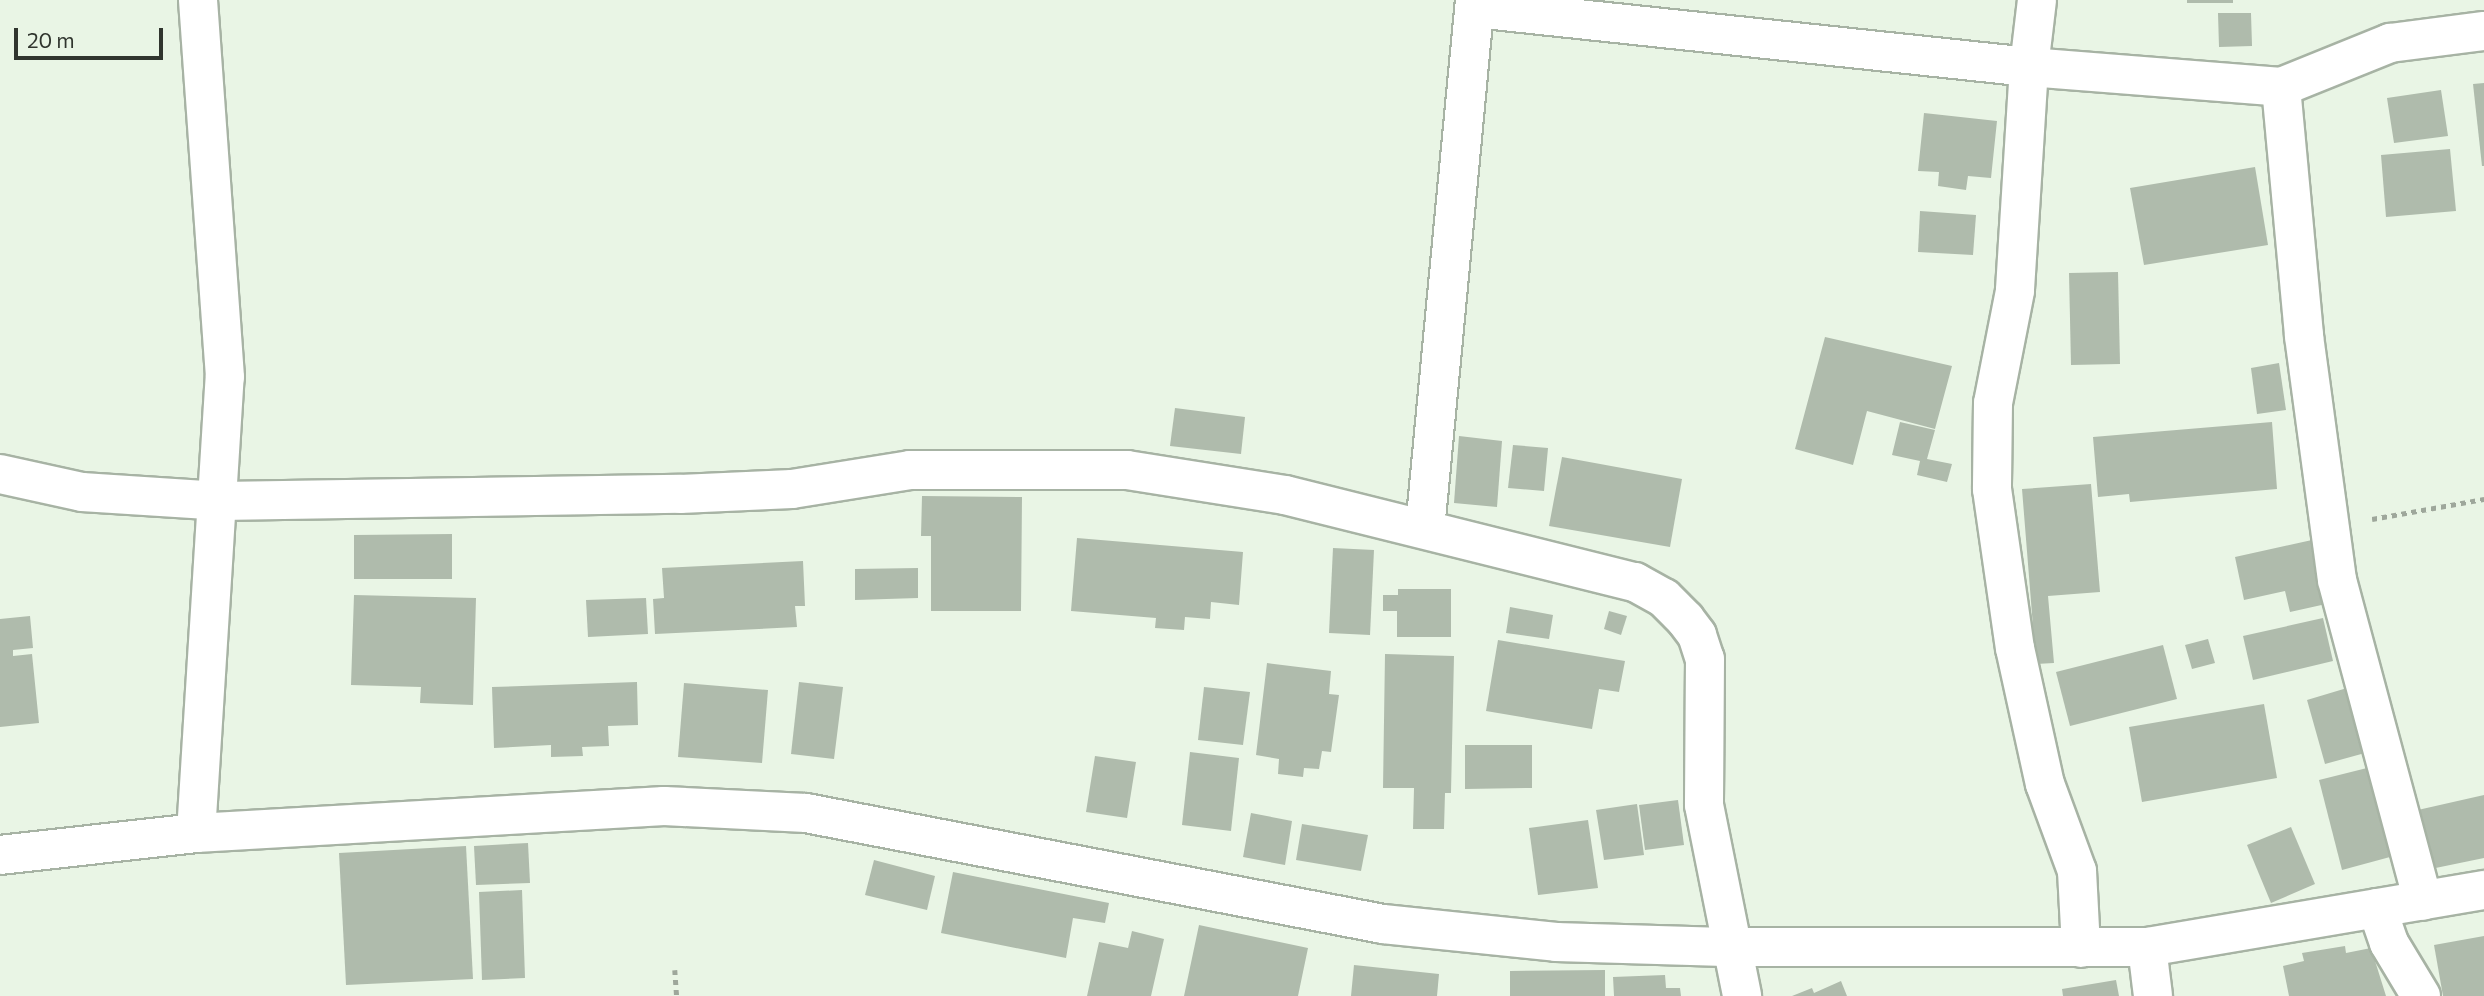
<!DOCTYPE html>
<style>
body{margin:0}
#map{position:relative;width:2484px;height:996px;overflow:hidden;background:#e9f5e5;font-family:Commissioner,sans-serif}
div>[style]{position:absolute}
.building>*{inset:0;background:#afbbac}
.path>*{height:4.5px;margin-top:-2.25px;transform-origin:0;background:repeating-linear-gradient(90deg,#9ea79b 0 5px,transparent 0 10px)}
.roads{filter:drop-shadow(2px 0 #a7b3a4) drop-shadow(-2px 0 #a7b3a4) drop-shadow(0 2px #a7b3a4) drop-shadow(0 -2px #a7b3a4)}
.minor>*{height:38px;margin:-19px;padding:0 19px;transform-origin:19px;border-radius:19px;background:#fff}
.tertiary>*{height:38px;margin:-19px;padding:0 19px;transform-origin:19px;border-radius:19px;background:#fff}
span{translate:-50% -50%;white-space:nowrap;text-align:center;line-height:1.15;-webkit-text-stroke:5px #e9f5e5;paint-order:stroke}
.scale{position:absolute;left:14px;top:28px;width:149px;height:32px;box-sizing:border-box;border:4px solid #30352e;border-top:0;padding-left:9px;font-size:21px;line-height:24px;white-space:nowrap;color:#30352e;-webkit-text-stroke:5px #e9f5e5;paint-order:stroke}
</style>
<div id="map">
<div class="building">
<i style="clip-path:polygon(2187px 0,2233px 0,2233px 3px,2187px 3px)"></i>
<i style="clip-path:polygon(2218px 13px,2251px 13px,2252px 46px,2219px 47px)"></i>
<i style="clip-path:polygon(2484px 83px,2484px 166px,2482px 166px,2473px 84px)"></i>
<i style="clip-path:polygon(2441px 90px,2448px 136px,2394px 143px,2387px 98px)"></i>
<i style="clip-path:polygon(1924px 113px,1997px 121px,1991px 178px,1968px 176px,1966px 190px,1938px 186px,1939px 172px,1918px 171px)"></i>
<i style="clip-path:polygon(2450px 149px,2456px 211px,2386px 217px,2381px 155px)"></i>
<i style="clip-path:polygon(2255px 167px,2268px 245px,2144px 265px,2130px 188px)"></i>
<i style="clip-path:polygon(1920px 211px,1976px 215px,1973px 255px,1918px 252px)"></i>
<i style="clip-path:polygon(2118px 272px,2120px 364px,2071px 365px,2069px 273px)"></i>
<i style="clip-path:polygon(1825px 337px,1952px 366px,1935px 429px,1867px 411px,1853px 465px,1795px 449px)"></i>
<i style="clip-path:polygon(2279px 363px,2286px 410px,2257px 414px,2251px 368px)"></i>
<i style="clip-path:polygon(1175px 408px,1245px 417px,1241px 454px,1170px 446px)"></i>
<i style="clip-path:polygon(1900px 422px,1935px 430px,1927px 459px,1952px 464px,1947px 482px,1917px 475px,1920px 461px,1892px 455px)"></i>
<i style="clip-path:polygon(2272px 422px,2277px 489px,2130px 502px,2129px 494px,2098px 497px,2093px 437px)"></i>
<i style="clip-path:polygon(1459px 436px,1502px 441px,1497px 507px,1454px 503px)"></i>
<i style="clip-path:polygon(1513px 445px,1548px 448px,1544px 491px,1508px 488px)"></i>
<i style="clip-path:polygon(1562px 457px,1682px 479px,1670px 547px,1549px 526px)"></i>
<i style="clip-path:polygon(2091px 484px,2100px 592px,2048px 596px,2054px 663px,2036px 664px,2022px 489px)"></i>
<i style="clip-path:polygon(922px 496px,1022px 497px,1021px 611px,931px 611px,931px 536px,921px 536px)"></i>
<i style="clip-path:polygon(452px 534px,452px 579px,354px 579px,354px 535px)"></i>
<i style="clip-path:polygon(1077px 538px,1243px 552px,1239px 605px,1211px 602px,1210px 619px,1185px 617px,1184px 630px,1155px 628px,1156px 618px,1071px 611px)"></i>
<i style="clip-path:polygon(2312px 540px,2326px 604px,2290px 612px,2285px 591px,2244px 600px,2235px 557px)"></i>
<i style="clip-path:polygon(1333px 548px,1374px 550px,1370px 635px,1329px 633px)"></i>
<i style="clip-path:polygon(803px 561px,805px 606px,795px 606px,797px 627px,655px 634px,653px 599px,664px 598px,662px 568px)"></i>
<i style="clip-path:polygon(918px 568px,918px 598px,855px 600px,855px 569px)"></i>
<i style="clip-path:polygon(1398px 589px,1451px 589px,1451px 637px,1397px 637px,1397px 611px,1383px 611px,1383px 595px,1398px 595px)"></i>
<i style="clip-path:polygon(354px 595px,476px 598px,473px 705px,420px 703px,421px 687px,351px 685px)"></i>
<i style="clip-path:polygon(646px 598px,648px 634px,588px 637px,586px 600px)"></i>
<i style="clip-path:polygon(1510px 607px,1553px 615px,1549px 639px,1506px 633px)"></i>
<i style="clip-path:polygon(1609px 611px,1627px 616px,1621px 635px,1604px 629px)"></i>
<i style="clip-path:polygon(30px 616px,33px 648px,13px 650px,13px 656px,32px 654px,39px 723px,0 727px,0 619px)"></i>
<i style="clip-path:polygon(2323px 618px,2333px 661px,2253px 680px,2243px 636px)"></i>
<i style="clip-path:polygon(2208px 639px,2215px 663px,2192px 669px,2185px 645px)"></i>
<i style="clip-path:polygon(1498px 640px,1625px 661px,1619px 692px,1599px 689px,1592px 729px,1486px 711px)"></i>
<i style="clip-path:polygon(2163px 645px,2177px 699px,2070px 726px,2056px 672px)"></i>
<i style="clip-path:polygon(1385px 654px,1454px 656px,1451px 793px,1445px 793px,1444px 829px,1413px 829px,1414px 788px,1383px 788px)"></i>
<i style="clip-path:polygon(1267px 663px,1331px 671px,1329px 694px,1339px 695px,1331px 752px,1322px 751px,1319px 769px,1304px 768px,1303px 777px,1278px 774px,1279px 759px,1256px 755px)"></i>
<i style="clip-path:polygon(637px 682px,638px 725px,608px 726px,609px 746px,582px 747px,583px 756px,551px 757px,551px 745px,494px 748px,492px 687px)"></i>
<i style="clip-path:polygon(799px 682px,843px 687px,834px 759px,791px 754px)"></i>
<i style="clip-path:polygon(684px 683px,768px 690px,762px 763px,678px 757px)"></i>
<i style="clip-path:polygon(1204px 687px,1250px 692px,1243px 745px,1198px 740px)"></i>
<i style="clip-path:polygon(2347px 688px,2365px 753px,2325px 764px,2307px 700px)"></i>
<i style="clip-path:polygon(2264px 704px,2277px 778px,2142px 802px,2129px 727px)"></i>
<i style="clip-path:polygon(1465px 745px,1532px 745px,1532px 788px,1465px 789px)"></i>
<i style="clip-path:polygon(1190px 752px,1239px 758px,1231px 831px,1182px 825px)"></i>
<i style="clip-path:polygon(1095px 756px,1136px 762px,1127px 818px,1086px 812px)"></i>
<i style="clip-path:polygon(2367px 768px,2390px 857px,2342px 870px,2319px 780px)"></i>
<i style="clip-path:polygon(2484px 795px,2484px 858px,2421px 871px,2409px 812px)"></i>
<i style="clip-path:polygon(1678px 800px,1684px 845px,1645px 850px,1639px 805px)"></i>
<i style="clip-path:polygon(1637px 804px,1644px 855px,1604px 860px,1596px 810px)"></i>
<i style="clip-path:polygon(1251px 813px,1292px 821px,1285px 865px,1243px 857px)"></i>
<i style="clip-path:polygon(1588px 820px,1598px 888px,1538px 895px,1529px 828px)"></i>
<i style="clip-path:polygon(1302px 824px,1368px 835px,1361px 871px,1296px 860px)"></i>
<i style="clip-path:polygon(2291px 827px,2315px 884px,2271px 903px,2247px 845px)"></i>
<i style="clip-path:polygon(528px 843px,530px 883px,476px 885px,474px 846px)"></i>
<i style="clip-path:polygon(466px 846px,473px 979px,346px 985px,339px 853px)"></i>
<i style="clip-path:polygon(874px 860px,935px 876px,927px 910px,865px 895px)"></i>
<i style="clip-path:polygon(953px 872px,1109px 903px,1105px 923px,1073px 918px,1066px 958px,941px 933px)"></i>
<i style="clip-path:polygon(522px 890px,525px 978px,482px 980px,479px 892px)"></i>
<i style="clip-path:polygon(1199px 925px,1308px 948px,1298px 996px,1184px 996px)"></i>
<i style="clip-path:polygon(1132px 931px,1164px 939px,1151px 996px,1087px 996px,1099px 942px,1128px 948px)"></i>
<i style="clip-path:polygon(2484px 936px,2484px 996px,2443px 996px,2434px 945px)"></i>
<i style="clip-path:polygon(2345px 946px,2346px 953px,2371px 948px,2386px 996px,2289px 996px,2283px 966px,2304px 961px,2302px 953px)"></i>
<i style="clip-path:polygon(1354px 965px,1439px 974px,1437px 996px,1351px 996px)"></i>
<i style="clip-path:polygon(1605px 970px,1605px 996px,1510px 996px,1510px 971px)"></i>
<i style="clip-path:polygon(1665px 975px,1666px 988px,1680px 988px,1681px 996px,1614px 996px,1613px 977px)"></i>
<i style="clip-path:polygon(2116px 980px,2119px 996px,2063px 996px,2062px 989px)"></i>
<i style="clip-path:polygon(1841px 981px,1847px 996px,1792px 996px,1812px 988px,1814px 993px)"></i>
</div>
<div class="path">
<i style="left:2372px;top:519px;width:114px;rotate:-10.1deg"></i>
<i style="left:675px;top:970px;width:26px;rotate:86deg"></i>
</div>
<div class="roads">
<div class="minor">
<i style="left:2037px;top:0;width:67px;rotate:96.8deg"></i>
<i style="left:2029px;top:67px;width:224px;rotate:93.6deg"></i>
<i style="left:2015px;top:291px;width:114px;rotate:101.1deg"></i>
<i style="left:1993px;top:403px;width:86px;rotate:90.7deg"></i>
<i style="left:1992px;top:489px;width:161px;rotate:81.8deg"></i>
<i style="left:2015px;top:648px;width:139px;rotate:77.6deg"></i>
<i style="left:2045px;top:784px;width:93px;rotate:69.8deg"></i>
<i style="left:2077px;top:871px;width:77px;rotate:87deg"></i>
<i style="left:1475px;top:8px;width:557px;rotate:6.08deg"></i>
<i style="left:2029px;top:67px;width:253px;rotate:4.5deg"></i>
<i style="left:2281px;top:87px;width:118px;rotate:-22deg"></i>
<i style="left:2390px;top:43px;width:95px;rotate:-7.3deg"></i>
<i style="left:2281px;top:87px;width:250px;rotate:84.7deg"></i>
<i style="left:2304px;top:336px;width:246px;rotate:82.3deg"></i>
<i style="left:2337px;top:580px;width:332px;rotate:75deg"></i>
<i style="left:0;top:474px;width:84px;rotate:12.4deg"></i>
<i style="left:82px;top:492px;width:138px;rotate:3.7deg"></i>
<i style="left:220px;top:501px;width:460px;rotate:-0.9deg"></i>
<i style="left:680px;top:494px;width:112px;rotate:-2.6deg"></i>
<i style="left:792px;top:489px;width:120px;rotate:-9.1deg"></i>
<i style="left:910px;top:470px;width:217px"></i>
<i style="left:1127px;top:470px;width:160px;rotate:9deg"></i>
<i style="left:1285px;top:495px;width:361px;rotate:14deg"></i>
<i style="left:1635px;top:582px;width:33px;rotate:29deg"></i>
<i style="left:1664px;top:598px;width:30px;rotate:45deg"></i>
<i style="left:1685px;top:619px;width:20px;rotate:53deg"></i>
<i style="left:1697px;top:635px;width:25px;rotate:72deg"></i>
<i style="left:1705px;top:659px;width:146px;rotate:90.4deg"></i>
<i style="left:1704px;top:805px;width:195px;rotate:78.7deg"></i>
<i style="left:1425px;top:529px;width:531px;rotate:-84.6deg"></i>
<i style="left:196px;top:833px;width:457px;rotate:-86.4deg"></i>
<i style="left:225px;top:377px;width:378px;rotate:-94.1deg"></i>
<i style="left:2377px;top:908px;width:37px;rotate:71deg"></i>
<i style="left:2389px;top:943px;width:62px;rotate:58.9deg"></i>
<i style="left:2147px;top:947px;width:49px;rotate:83deg"></i>
</div>
<div class="tertiary">
<i style="left:0;top:855px;width:197px;rotate:-6.4deg"></i>
<i style="left:196px;top:833px;width:469px;rotate:-3.3deg"></i>
<i style="left:664px;top:806px;width:142px;rotate:2.8deg"></i>
<i style="left:806px;top:813px;width:588px;rotate:10.89deg"></i>
<i style="left:1383px;top:924px;width:174px;rotate:5.9deg"></i>
<i style="left:1556px;top:942px;width:169px;rotate:1.7deg"></i>
<i style="left:1725px;top:947px;width:422px"></i>
<i style="left:2147px;top:947px;width:342px;rotate:-9.6deg"></i>
</div>
</div>
<div class="scale">20 m</div>
</div>
